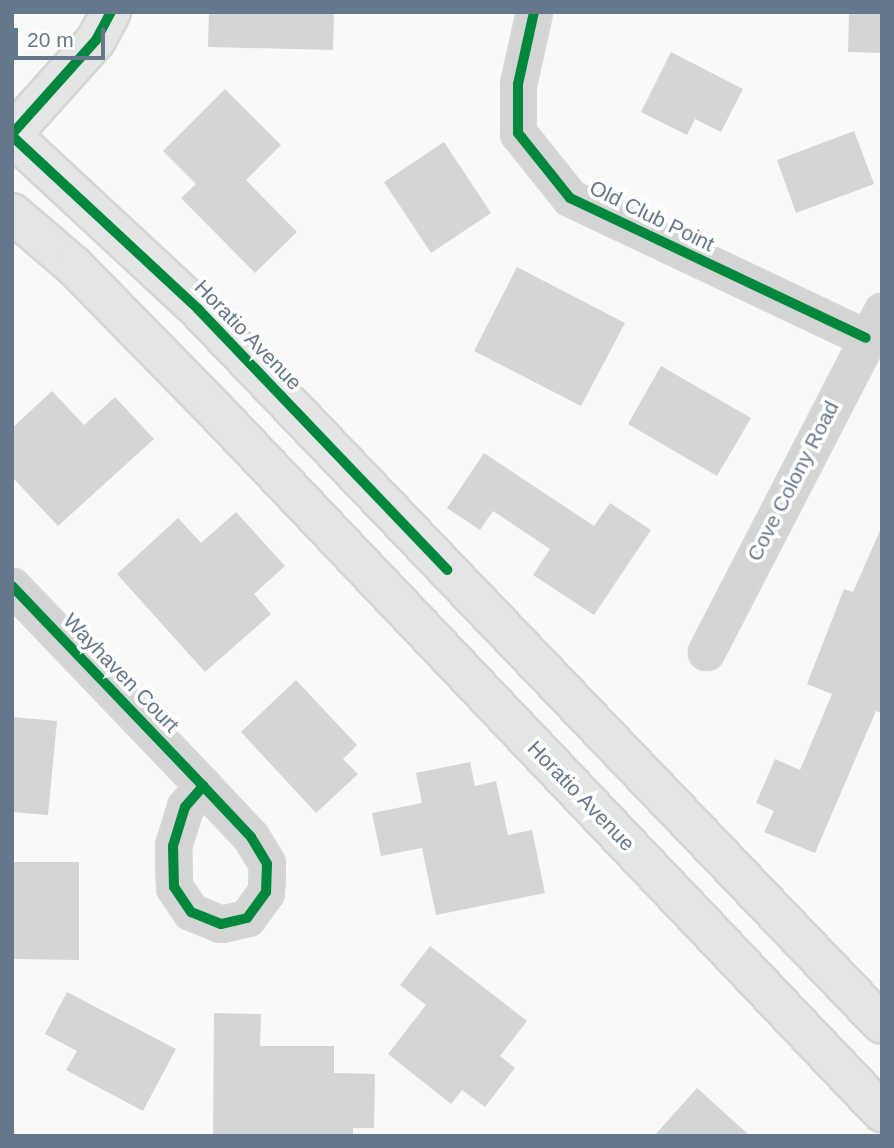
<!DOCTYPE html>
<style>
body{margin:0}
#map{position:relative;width:894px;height:1148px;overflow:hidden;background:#f9f9f8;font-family:Arial,sans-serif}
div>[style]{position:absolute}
.building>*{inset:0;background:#d3d5d6}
.roads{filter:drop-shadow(2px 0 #d4d6d7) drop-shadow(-2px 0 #d4d6d7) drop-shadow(0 2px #d4d6d7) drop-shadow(0 -2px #d4d6d7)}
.street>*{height:33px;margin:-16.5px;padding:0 16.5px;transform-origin:16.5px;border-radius:16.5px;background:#d3d4d4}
.secondary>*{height:38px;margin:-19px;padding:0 19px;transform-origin:19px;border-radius:19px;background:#e4e5e5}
.cycleway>*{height:10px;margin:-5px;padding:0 5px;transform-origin:5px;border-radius:5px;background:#00873e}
span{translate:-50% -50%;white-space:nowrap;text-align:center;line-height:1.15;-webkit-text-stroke:7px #fff;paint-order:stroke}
.street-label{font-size:21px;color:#65778b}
.frame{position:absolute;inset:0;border:14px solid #65778b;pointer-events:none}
.scale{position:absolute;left:14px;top:28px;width:91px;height:32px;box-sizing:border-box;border:4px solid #65778b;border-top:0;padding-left:9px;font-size:21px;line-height:24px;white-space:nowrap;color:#65778b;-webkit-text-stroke:5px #fff;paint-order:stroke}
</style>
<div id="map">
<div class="building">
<i style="clip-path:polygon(209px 12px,334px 12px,333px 50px,208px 47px)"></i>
<i style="clip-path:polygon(849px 12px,882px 12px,882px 53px,848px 52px)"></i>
<i style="clip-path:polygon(671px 52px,743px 89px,721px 132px,695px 119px,687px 135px,641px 112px)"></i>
<i style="clip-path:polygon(225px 89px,281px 145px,246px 180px,297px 232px,255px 273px,181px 198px,196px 184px,163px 151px)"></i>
<i style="clip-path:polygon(854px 131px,874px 184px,796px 213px,777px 160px)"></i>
<i style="clip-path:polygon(444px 142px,491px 213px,431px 253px,384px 182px)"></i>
<i style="clip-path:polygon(517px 267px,625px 323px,581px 406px,474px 351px)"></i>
<i style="clip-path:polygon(661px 366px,751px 418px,717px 476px,628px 424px)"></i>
<i style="clip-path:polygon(52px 391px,84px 425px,115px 397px,154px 439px,58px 526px,12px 477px,12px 428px)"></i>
<i style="clip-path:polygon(484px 453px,594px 526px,610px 503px,651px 530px,594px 615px,533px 575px,550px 549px,493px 511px,480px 530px,447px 508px)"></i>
<i style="clip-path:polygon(236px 512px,285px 566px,254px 594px,271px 614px,205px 672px,117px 574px,178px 518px,201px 543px)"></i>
<i style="clip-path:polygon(882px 526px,882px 713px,876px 711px,815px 853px,764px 832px,774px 811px,756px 803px,775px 759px,800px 770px,832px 694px,807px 684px,844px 589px,853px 592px)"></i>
<i style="clip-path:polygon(296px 680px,357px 745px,343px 759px,358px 774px,316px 813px,241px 732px)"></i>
<i style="clip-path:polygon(12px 717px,57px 721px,48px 815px,12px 812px)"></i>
<i style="clip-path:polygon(470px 762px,475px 786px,496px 781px,508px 835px,532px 830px,545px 893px,436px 915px,422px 848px,381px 856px,372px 813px,422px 803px,416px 773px)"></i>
<i style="clip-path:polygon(12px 862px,79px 862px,79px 960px,12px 959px)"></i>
<i style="clip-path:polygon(430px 946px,527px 1021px,500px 1056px,515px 1068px,485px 1107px,462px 1090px,451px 1104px,388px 1054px,426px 1005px,400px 985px)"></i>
<i style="clip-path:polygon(67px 992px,176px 1049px,143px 1111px,66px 1070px,77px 1051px,45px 1034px)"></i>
<i style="clip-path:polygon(214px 1013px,261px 1014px,260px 1046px,334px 1046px,334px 1073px,375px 1074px,374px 1128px,353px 1128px,353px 1136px,213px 1136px)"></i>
<i style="clip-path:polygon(697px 1088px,750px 1136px,654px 1136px)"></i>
</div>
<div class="roads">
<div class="street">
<i style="left:534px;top:12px;width:74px;rotate:102.5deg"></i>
<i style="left:518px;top:84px;width:49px;rotate:90deg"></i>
<i style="left:518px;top:133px;width:83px;rotate:51.3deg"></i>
<i style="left:570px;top:198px;width:327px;rotate:25.3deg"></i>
<i style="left:12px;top:586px;width:277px;rotate:46.3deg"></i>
<i style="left:203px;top:786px;width:70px;rotate:46.7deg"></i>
<i style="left:251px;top:837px;width:31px;rotate:59deg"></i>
<i style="left:267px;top:864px;width:28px;rotate:92deg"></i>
<i style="left:266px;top:892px;width:32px;rotate:126deg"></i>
<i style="left:247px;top:918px;width:27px;rotate:167deg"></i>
<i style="left:221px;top:924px;width:32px;rotate:-158deg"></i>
<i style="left:191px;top:912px;width:30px;rotate:-124deg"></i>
<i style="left:174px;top:887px;width:41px;rotate:-91.4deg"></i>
<i style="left:173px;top:846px;width:41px;rotate:-72.9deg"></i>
<i style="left:185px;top:807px;width:28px;rotate:-49deg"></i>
<i style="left:706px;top:652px;width:384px;rotate:-62.7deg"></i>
</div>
<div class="secondary">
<i style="left:12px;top:134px;width:126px;rotate:-48.2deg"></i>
<i style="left:96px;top:40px;width:32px;rotate:-62deg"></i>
<i style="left:12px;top:136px;width:254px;rotate:42.9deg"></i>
<i style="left:198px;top:309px;width:989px;rotate:46.27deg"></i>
<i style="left:12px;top:213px;width:83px;rotate:40.6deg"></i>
<i style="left:75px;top:267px;width:202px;rotate:45.6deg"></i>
<i style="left:216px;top:411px;width:967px;rotate:46.47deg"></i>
</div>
</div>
<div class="cycleway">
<i style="left:534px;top:12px;width:74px;rotate:102.5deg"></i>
<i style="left:518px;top:84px;width:49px;rotate:90deg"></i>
<i style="left:518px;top:133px;width:83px;rotate:51.3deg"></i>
<i style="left:570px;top:198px;width:327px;rotate:25.3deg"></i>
<i style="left:12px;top:134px;width:126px;rotate:-48.2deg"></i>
<i style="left:96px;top:40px;width:32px;rotate:-62deg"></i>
<i style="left:12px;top:136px;width:254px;rotate:42.9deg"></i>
<i style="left:198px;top:309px;width:361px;rotate:46.3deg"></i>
<i style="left:12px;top:586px;width:277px;rotate:46.3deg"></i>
<i style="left:203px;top:786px;width:70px;rotate:46.7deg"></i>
<i style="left:251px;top:837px;width:31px;rotate:59deg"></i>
<i style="left:267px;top:864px;width:28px;rotate:92deg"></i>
<i style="left:266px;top:892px;width:32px;rotate:126deg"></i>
<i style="left:247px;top:918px;width:27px;rotate:167deg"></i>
<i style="left:221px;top:924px;width:32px;rotate:-158deg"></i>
<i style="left:191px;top:912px;width:30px;rotate:-124deg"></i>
<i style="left:174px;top:887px;width:41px;rotate:-91.4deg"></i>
<i style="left:173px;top:846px;width:41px;rotate:-72.9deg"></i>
<i style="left:185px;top:807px;width:28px;rotate:-49deg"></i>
</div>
<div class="street-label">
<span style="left:652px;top:216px;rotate:26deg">Old Club Point</span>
<span style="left:248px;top:335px;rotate:46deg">Horatio Avenue</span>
<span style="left:793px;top:481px;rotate:-63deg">Cove Colony Road</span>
<span style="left:121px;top:673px;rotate:46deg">Wayhaven Court</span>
<span style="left:581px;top:796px;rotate:46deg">Horatio Avenue</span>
</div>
<div class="frame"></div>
<div class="scale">20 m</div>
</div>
